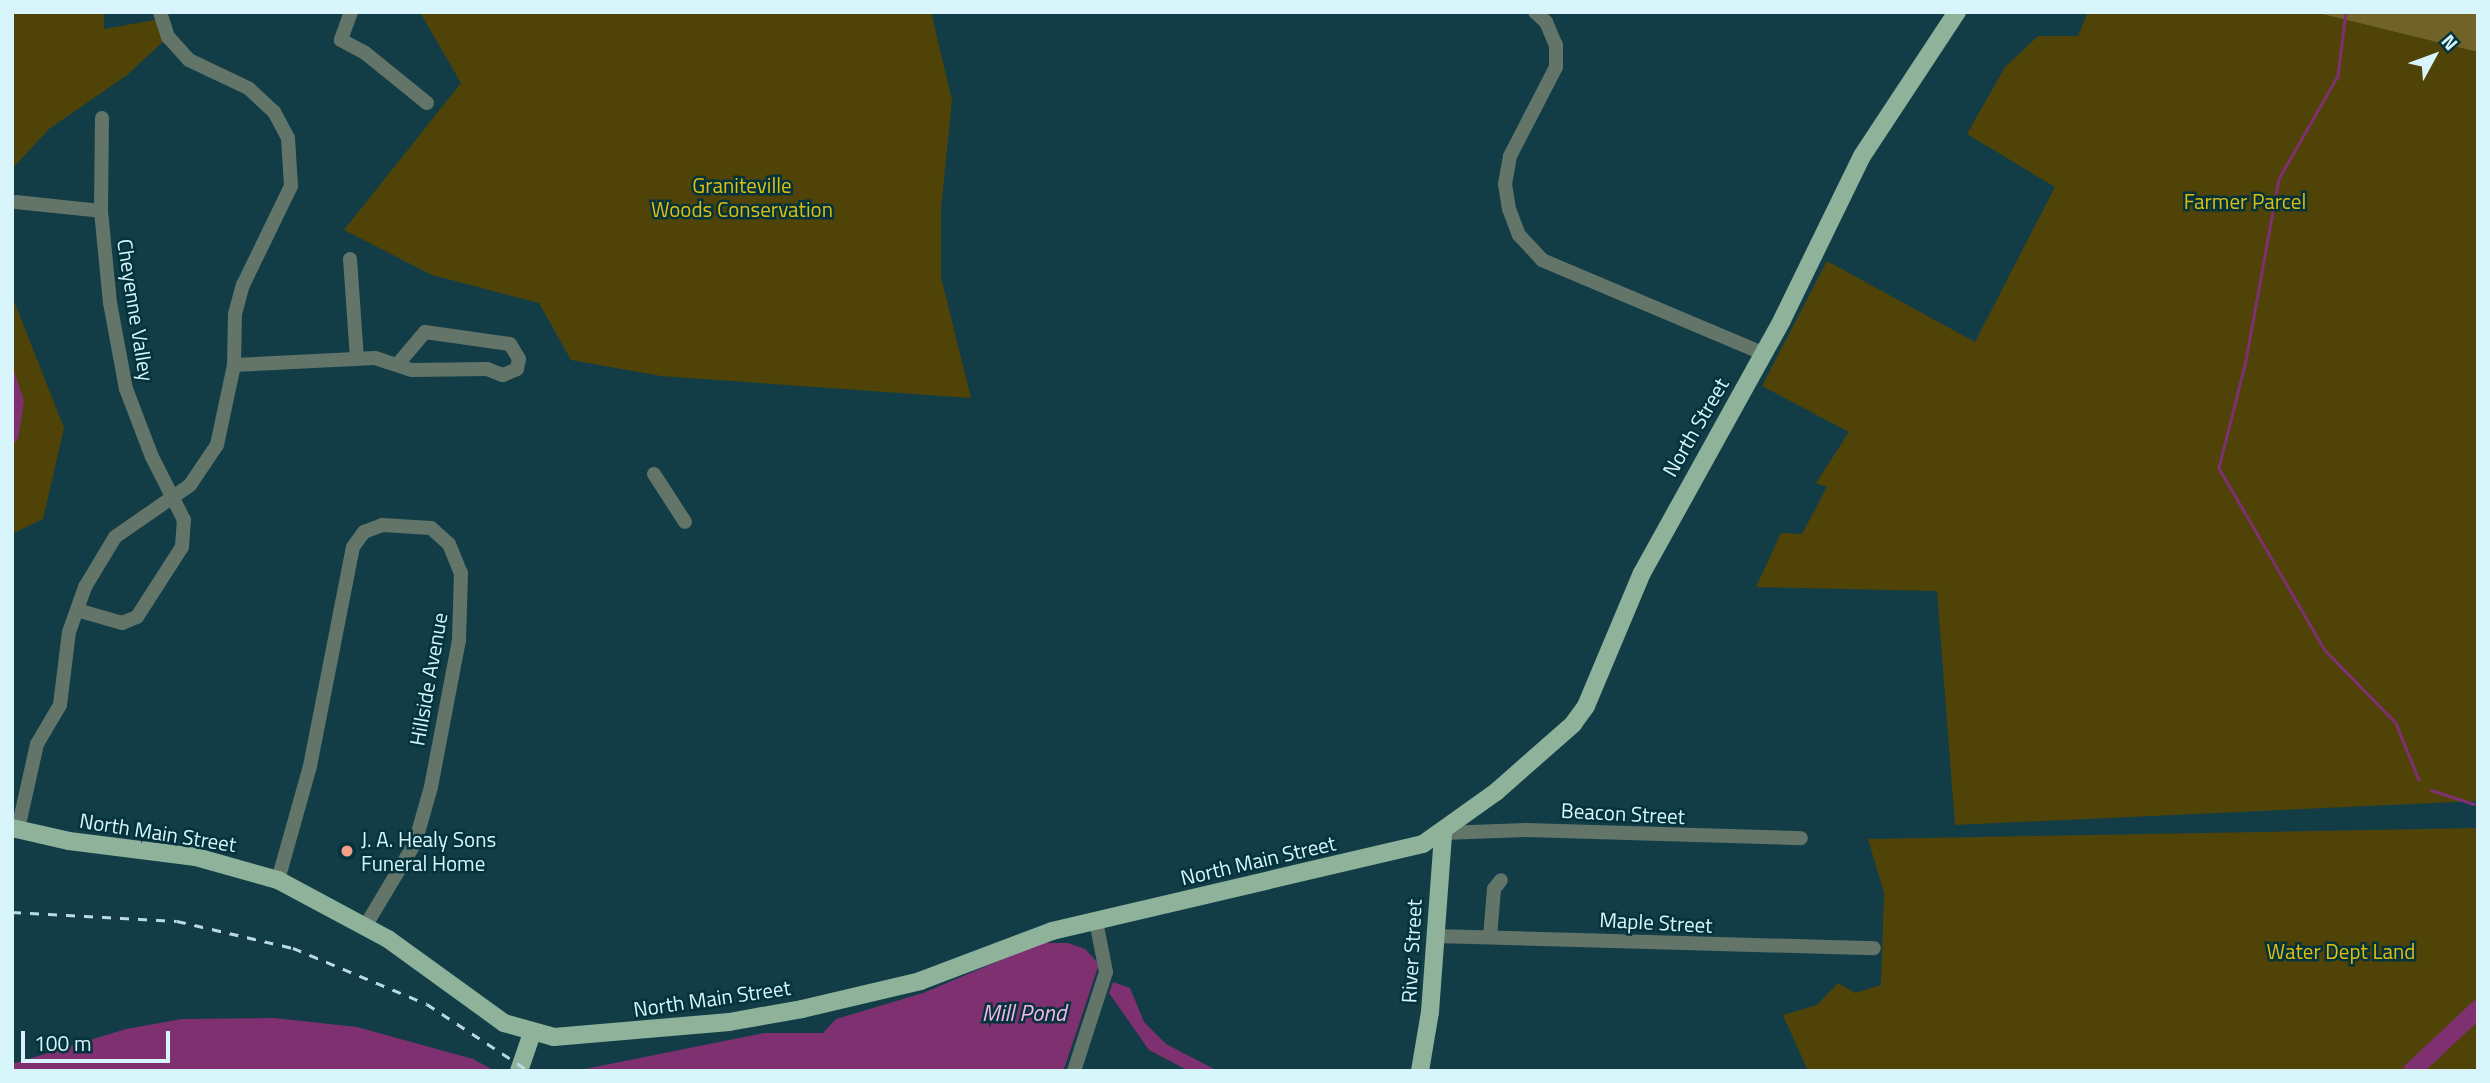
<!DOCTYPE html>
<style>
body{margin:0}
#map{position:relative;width:2490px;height:1083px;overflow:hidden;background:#123d47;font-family:"Titillium Web",sans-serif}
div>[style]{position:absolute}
.green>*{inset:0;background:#504308}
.forest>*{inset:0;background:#716327}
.water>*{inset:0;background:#7e3070}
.stream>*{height:2.5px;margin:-1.25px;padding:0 1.25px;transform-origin:1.25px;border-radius:1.25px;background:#7e3070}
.river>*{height:18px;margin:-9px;padding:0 9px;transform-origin:9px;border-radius:9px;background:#7e3070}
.minor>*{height:14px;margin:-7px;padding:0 7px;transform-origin:7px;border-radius:7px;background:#637569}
.major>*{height:18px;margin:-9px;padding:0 9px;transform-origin:9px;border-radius:9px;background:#8eb29a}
.rail>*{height:2.5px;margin-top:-1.25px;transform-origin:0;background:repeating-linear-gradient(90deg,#bad9e0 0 9px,transparent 0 18px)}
.dots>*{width:19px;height:19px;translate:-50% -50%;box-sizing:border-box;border:4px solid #04333c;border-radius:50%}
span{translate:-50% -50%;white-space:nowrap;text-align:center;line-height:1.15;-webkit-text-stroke:5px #04333c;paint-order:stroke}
.park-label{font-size:21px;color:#e1be0c}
.street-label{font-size:21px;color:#d9f5fc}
.poi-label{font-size:21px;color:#d9f5fc}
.left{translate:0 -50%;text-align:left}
.water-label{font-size:23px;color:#f8b6e8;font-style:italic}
.frame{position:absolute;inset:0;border:14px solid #d9f5fc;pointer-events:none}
.north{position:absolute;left:2399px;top:21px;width:70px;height:70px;-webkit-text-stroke:5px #04333c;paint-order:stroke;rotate:49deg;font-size:19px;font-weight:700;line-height:28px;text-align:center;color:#d9f5fc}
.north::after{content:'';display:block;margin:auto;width:24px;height:32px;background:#d9f5fc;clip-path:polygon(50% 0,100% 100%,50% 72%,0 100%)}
.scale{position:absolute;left:21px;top:1031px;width:149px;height:32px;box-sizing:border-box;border:4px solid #d9f5fc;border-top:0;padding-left:9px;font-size:21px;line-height:24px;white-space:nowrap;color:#d9f5fc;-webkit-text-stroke:5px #04333c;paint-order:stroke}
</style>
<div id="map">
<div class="green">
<i style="clip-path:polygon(12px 12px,104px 12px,104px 29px,160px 19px,168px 37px,127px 75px,49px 129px,12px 169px)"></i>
<i style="clip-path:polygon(420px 12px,931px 12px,952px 100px,941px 208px,941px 277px,971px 398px,661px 376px,571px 360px,539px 303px,432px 275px,344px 230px,461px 83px)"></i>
<i style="clip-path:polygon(2088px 12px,2314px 12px,2478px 52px,2478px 801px,1955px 825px,1937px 591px,1756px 587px,1781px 533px,1802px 534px,1827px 487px,1816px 483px,1849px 432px,1762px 386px,1827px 261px,1975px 342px,2055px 187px,1967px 134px,2005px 67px,2038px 36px,2078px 36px)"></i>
<i style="clip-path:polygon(12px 296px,64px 428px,43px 519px,12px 534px)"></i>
<i style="clip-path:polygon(2478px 828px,2478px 1071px,1808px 1071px,1783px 1015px,1817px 1005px,1838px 983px,1855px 993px,1881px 985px,1884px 893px,1868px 839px)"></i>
</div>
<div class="forest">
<i style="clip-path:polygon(2314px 12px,2478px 12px,2478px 52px,2408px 35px)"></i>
</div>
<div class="water">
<i style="clip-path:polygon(12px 365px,24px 401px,18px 439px,12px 445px)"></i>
<i style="clip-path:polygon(1041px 943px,1068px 943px,1085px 949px,1099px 964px,1064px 1069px,575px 1071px,764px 1033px,823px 1033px,836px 1019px,923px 993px)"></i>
<i style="clip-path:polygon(1113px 982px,1130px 988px,1144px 1022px,1166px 1044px,1218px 1071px,1189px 1071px,1149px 1050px,1109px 993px)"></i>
<i style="clip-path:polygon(274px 1018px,357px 1027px,473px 1059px,495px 1071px,12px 1071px,12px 1064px,126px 1029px,182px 1019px)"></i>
</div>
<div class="stream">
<i style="left:2346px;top:12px;width:64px;rotate:97.1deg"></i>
<i style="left:2338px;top:76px;width:119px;rotate:119.8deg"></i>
<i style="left:2279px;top:179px;width:185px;rotate:100.3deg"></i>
<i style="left:2246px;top:361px;width:110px;rotate:104.2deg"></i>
<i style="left:2219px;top:468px;width:211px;rotate:59.8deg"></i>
<i style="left:2325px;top:650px;width:102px;rotate:45.8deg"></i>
<i style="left:2396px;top:723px;width:61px;rotate:68deg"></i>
<i style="left:2431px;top:790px;width:45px;rotate:18deg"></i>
</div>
<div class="river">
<i style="left:2412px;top:1071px;width:91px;rotate:-43.2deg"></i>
</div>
<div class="minor">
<i style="left:351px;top:12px;width:30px;rotate:110deg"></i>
<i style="left:341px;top:40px;width:26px;rotate:28deg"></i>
<i style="left:364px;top:52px;width:81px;rotate:39deg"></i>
<i style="left:1535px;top:12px;width:15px;rotate:42deg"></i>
<i style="left:1546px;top:22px;width:25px;rotate:67deg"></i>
<i style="left:1556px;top:45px;width:22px;rotate:90deg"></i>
<i style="left:1556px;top:67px;width:100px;rotate:117.3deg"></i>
<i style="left:1510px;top:156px;width:28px;rotate:100deg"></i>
<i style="left:1505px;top:184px;width:25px;rotate:81deg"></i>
<i style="left:1509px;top:209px;width:28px;rotate:69deg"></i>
<i style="left:1519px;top:235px;width:34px;rotate:47deg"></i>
<i style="left:1542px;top:260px;width:239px;rotate:22.9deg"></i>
<i style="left:16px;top:202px;width:85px;rotate:6deg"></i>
<i style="left:350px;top:259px;width:99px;rotate:86deg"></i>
<i style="left:234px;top:365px;width:141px;rotate:-2.8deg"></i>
<i style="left:375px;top:358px;width:39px;rotate:18deg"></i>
<i style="left:412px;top:370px;width:75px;rotate:-0.8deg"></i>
<i style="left:487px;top:369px;width:17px;rotate:21deg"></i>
<i style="left:503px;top:375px;width:15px;rotate:-23deg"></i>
<i style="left:517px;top:369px;width:10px;rotate:-79deg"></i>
<i style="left:519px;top:359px;width:17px;rotate:-121deg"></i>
<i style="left:510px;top:344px;width:86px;rotate:-172deg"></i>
<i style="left:425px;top:332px;width:42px;rotate:130.2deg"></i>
<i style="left:654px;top:474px;width:57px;rotate:57.1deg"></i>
<i style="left:77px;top:610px;width:47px;rotate:16.1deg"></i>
<i style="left:122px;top:623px;width:16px;rotate:-22deg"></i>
<i style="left:137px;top:617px;width:83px;rotate:-57.3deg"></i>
<i style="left:182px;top:547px;width:27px;rotate:-86deg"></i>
<i style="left:184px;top:520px;width:71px;rotate:-116.9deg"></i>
<i style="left:152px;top:457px;width:73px;rotate:-110.9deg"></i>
<i style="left:126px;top:389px;width:87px;rotate:-100.5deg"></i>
<i style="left:110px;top:303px;width:92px;rotate:-95.6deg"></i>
<i style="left:101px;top:211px;width:93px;rotate:-89.4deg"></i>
<i style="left:18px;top:829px;width:87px;rotate:-77.4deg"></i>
<i style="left:37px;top:744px;width:45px;rotate:-59.5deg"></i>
<i style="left:60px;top:705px;width:74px;rotate:-83deg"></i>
<i style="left:69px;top:632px;width:48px;rotate:-70.4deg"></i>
<i style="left:85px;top:587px;width:58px;rotate:-59deg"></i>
<i style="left:115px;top:537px;width:91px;rotate:-34.7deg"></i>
<i style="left:190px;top:485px;width:48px;rotate:-56deg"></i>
<i style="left:217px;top:445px;width:82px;rotate:-78deg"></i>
<i style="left:234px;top:365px;width:51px;rotate:-88.9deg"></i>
<i style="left:235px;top:314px;width:30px;rotate:-75deg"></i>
<i style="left:243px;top:285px;width:110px;rotate:-64.1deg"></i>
<i style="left:291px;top:186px;width:48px;rotate:-93.6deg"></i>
<i style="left:288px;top:138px;width:30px;rotate:-118deg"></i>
<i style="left:274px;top:112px;width:35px;rotate:-137deg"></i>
<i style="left:248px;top:88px;width:65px;rotate:-154.6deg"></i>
<i style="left:189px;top:60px;width:31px;rotate:-132deg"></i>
<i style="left:168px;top:37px;width:26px;rotate:-108deg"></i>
<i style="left:1443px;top:833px;width:83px;rotate:-2.1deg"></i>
<i style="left:1526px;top:830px;width:275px;rotate:1.7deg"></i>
<i style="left:278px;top:880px;width:118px;rotate:-74.3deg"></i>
<i style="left:310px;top:766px;width:223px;rotate:-78.9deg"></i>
<i style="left:353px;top:547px;width:19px;rotate:-54deg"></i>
<i style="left:364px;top:532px;width:19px;rotate:-21deg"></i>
<i style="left:382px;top:525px;width:49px;rotate:3.5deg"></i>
<i style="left:431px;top:528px;width:24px;rotate:42deg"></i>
<i style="left:449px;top:544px;width:31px;rotate:68deg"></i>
<i style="left:461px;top:573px;width:67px;rotate:91.7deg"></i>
<i style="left:459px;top:640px;width:150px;rotate:100.8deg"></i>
<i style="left:431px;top:787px;width:58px;rotate:105.9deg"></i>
<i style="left:415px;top:843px;width:96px;rotate:120.9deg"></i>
<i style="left:1435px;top:936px;width:439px;rotate:1.6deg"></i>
<i style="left:1490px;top:937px;width:48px;rotate:-85.2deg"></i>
<i style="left:1494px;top:889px;width:11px;rotate:-52deg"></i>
<i style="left:1074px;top:1071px;width:104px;rotate:-72.1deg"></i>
<i style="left:1106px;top:972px;width:52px;rotate:-101.1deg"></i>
</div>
<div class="major">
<i style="left:12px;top:828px;width:58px;rotate:12.8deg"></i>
<i style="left:69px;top:841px;width:128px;rotate:7.2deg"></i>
<i style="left:196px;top:857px;width:85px;rotate:15.7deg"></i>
<i style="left:278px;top:880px;width:125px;rotate:28.2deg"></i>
<i style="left:388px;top:939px;width:143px;rotate:35.9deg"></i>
<i style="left:504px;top:1023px;width:52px;rotate:15.6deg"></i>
<i style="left:554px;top:1037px;width:176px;rotate:-4.9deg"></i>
<i style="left:729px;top:1022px;width:74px;rotate:-10.1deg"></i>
<i style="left:802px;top:1009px;width:121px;rotate:-13.3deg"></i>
<i style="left:920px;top:981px;width:141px;rotate:-20.7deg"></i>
<i style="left:1052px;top:931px;width:381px;rotate:-13.2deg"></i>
<i style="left:1423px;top:844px;width:90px;rotate:-35.5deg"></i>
<i style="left:1496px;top:792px;width:103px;rotate:-41.4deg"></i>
<i style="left:1573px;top:724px;width:22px;rotate:-54deg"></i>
<i style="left:1586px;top:706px;width:144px;rotate:-67.2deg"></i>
<i style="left:1642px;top:573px;width:289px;rotate:-61deg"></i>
<i style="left:1782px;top:320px;width:182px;rotate:-64deg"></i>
<i style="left:1862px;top:156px;width:173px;rotate:-56.6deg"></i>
<i style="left:519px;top:1071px;width:40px;rotate:-71.1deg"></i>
<i style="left:1420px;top:1071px;width:60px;rotate:-80.4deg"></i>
<i style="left:1430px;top:1012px;width:179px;rotate:-85.8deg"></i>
</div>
<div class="rail">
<i style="left:12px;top:912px;width:165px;rotate:3.1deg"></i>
<i style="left:177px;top:921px;width:119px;rotate:13.1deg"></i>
<i style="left:293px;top:948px;width:145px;rotate:22.7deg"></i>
<i style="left:427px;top:1004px;width:122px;rotate:33.3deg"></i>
</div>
<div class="dots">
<i style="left:347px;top:851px;background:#f49e88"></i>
</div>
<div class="park-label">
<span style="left:742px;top:197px">Graniteville<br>Woods Conservation</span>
<span style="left:2245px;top:201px">Farmer Parcel</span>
<span style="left:2341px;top:951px">Water Dept Land</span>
</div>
<div class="street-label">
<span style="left:136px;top:310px;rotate:81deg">Cheyenne Valley</span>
<span style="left:1695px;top:427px;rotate:-60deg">North Street</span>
<span style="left:428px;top:679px;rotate:-80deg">Hillside Avenue</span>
<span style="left:1623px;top:813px;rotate:3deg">Beacon Street</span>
<span style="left:158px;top:832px;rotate:9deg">North Main Street</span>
<span style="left:1258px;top:860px;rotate:-13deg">North Main Street</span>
<span style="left:1656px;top:922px;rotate:3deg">Maple Street</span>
<span style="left:1411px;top:951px;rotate:-87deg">River Street</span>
<span style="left:712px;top:998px;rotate:-8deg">North Main Street</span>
</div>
<div class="poi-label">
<span class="left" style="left:361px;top:851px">J. A. Healy Sons<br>Funeral Home</span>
</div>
<div class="water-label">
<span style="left:1024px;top:1013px">Mill Pond</span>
</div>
<div class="frame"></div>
<div class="north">N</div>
<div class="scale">100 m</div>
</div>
